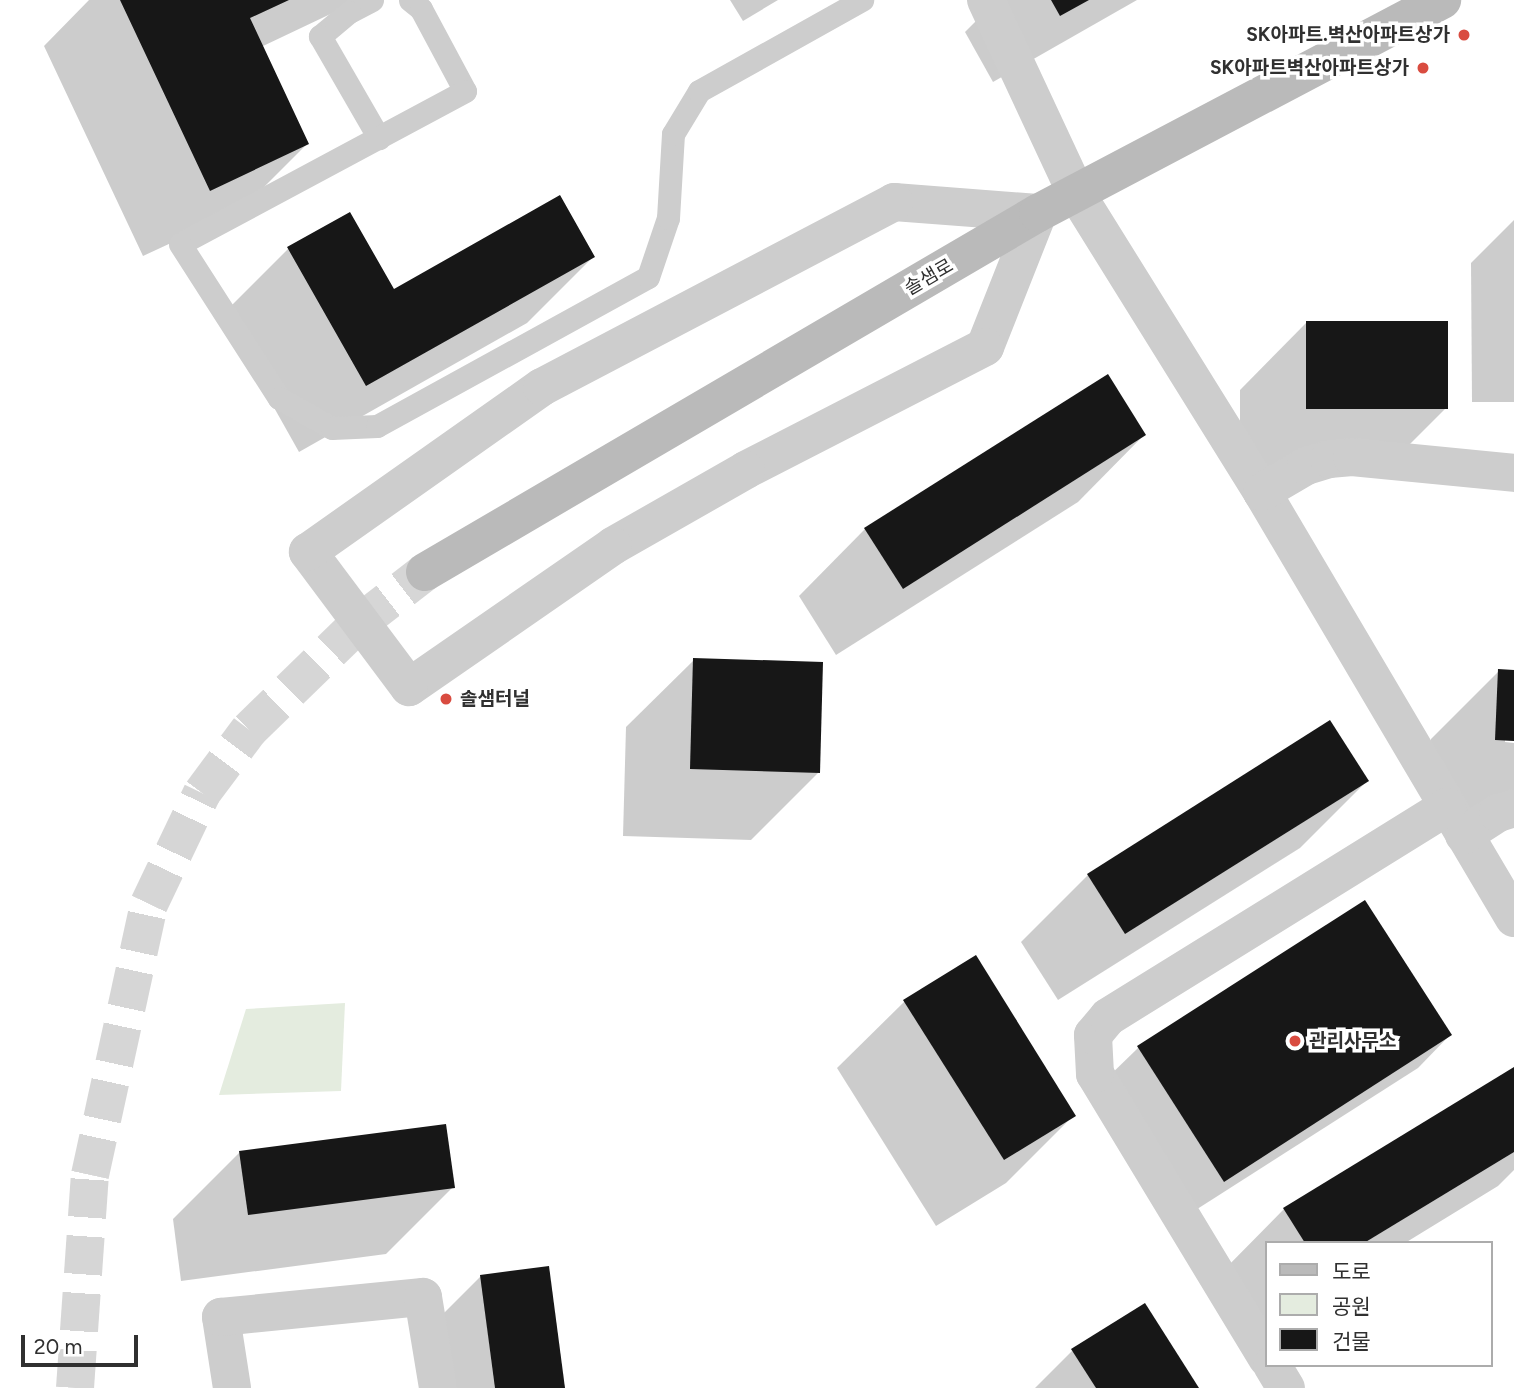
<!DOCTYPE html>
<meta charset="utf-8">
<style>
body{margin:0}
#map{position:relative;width:1514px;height:1388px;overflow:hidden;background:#fff;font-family:Figtree,"Noto Sans KR",sans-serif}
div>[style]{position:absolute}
.green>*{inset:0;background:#e4ecdf}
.shadow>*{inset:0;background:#0003}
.building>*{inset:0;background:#171717}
.secondary-tunnel>*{height:38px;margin-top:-19px;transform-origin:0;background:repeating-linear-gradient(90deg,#d6d6d6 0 38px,transparent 0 57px)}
.lane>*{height:23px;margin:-11.5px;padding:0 11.5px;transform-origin:11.5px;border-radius:11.5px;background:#cdcdcd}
.street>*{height:38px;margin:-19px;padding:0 19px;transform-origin:19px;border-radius:19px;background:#cdcdcd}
.secondary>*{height:38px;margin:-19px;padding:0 19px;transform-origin:19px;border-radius:19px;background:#bababa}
.dots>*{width:19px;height:19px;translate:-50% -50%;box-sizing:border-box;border:4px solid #fff;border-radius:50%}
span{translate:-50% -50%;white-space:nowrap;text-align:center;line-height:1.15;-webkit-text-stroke:7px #fff;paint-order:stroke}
.poi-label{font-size:19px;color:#303030;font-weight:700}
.right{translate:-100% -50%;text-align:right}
.left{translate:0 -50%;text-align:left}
.street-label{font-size:19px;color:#303030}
.legend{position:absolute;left:1265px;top:1241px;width:228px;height:126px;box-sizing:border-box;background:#fff;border:2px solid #acacac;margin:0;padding:9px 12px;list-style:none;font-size:21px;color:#303030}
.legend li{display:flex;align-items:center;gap:14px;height:35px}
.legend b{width:35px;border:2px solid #acacac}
.scale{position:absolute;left:21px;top:1335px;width:117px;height:32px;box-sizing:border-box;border:4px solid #303030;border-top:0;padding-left:9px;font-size:21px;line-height:24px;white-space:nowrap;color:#303030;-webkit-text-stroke:5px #fff;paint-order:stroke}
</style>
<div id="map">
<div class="green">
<i style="clip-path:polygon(345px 1003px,341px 1091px,219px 1095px,246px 1009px)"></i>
</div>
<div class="shadow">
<i style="clip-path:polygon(89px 0,360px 0,261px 47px,307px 144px,240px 211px,143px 256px,44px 46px)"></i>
<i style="clip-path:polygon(730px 0,778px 0,743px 21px)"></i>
<i style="clip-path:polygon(997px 0,1137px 0,993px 82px,965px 32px)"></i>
<i style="clip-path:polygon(1514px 220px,1514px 402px,1472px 402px,1471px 263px)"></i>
<i style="clip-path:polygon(289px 248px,394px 291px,593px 257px,527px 323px,299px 452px,222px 315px)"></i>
<i style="clip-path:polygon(1307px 322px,1446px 408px,1379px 475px,1240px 475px,1240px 390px)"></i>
<i style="clip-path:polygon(1144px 435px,1078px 502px,836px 655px,799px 596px,865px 529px)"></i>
<i style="clip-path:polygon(694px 660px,818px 773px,751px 840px,623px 836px,626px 727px)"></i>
<i style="clip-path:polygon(1499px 671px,1514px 672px,1514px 739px,1505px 739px,1505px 742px,1514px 743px,1514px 810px,1428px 807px,1431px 739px)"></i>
<i style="clip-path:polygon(1330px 723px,1367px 781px,1300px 848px,1058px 1000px,1021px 942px,1088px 875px)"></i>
<i style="clip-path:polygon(1364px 902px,1450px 1035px,1418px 1068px,1191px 1213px,1105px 1080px,1138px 1048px)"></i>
<i style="clip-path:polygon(905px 1001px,1074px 1115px,1006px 1183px,936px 1226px,837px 1068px)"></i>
<i style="clip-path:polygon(1514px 1069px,1514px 1170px,1498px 1186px,1405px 1243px,1267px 1243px,1267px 1326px,1218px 1276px,1284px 1209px)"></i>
<i style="clip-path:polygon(240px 1152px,453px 1187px,386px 1254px,181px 1281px,173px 1219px)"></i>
<i style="clip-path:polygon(481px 1276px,563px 1388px,420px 1388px,414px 1343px)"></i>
<i style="clip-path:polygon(1072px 1351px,1197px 1388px,1035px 1388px)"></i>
</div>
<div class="building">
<i style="clip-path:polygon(120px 0,289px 0,250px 18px,309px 144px,210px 191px)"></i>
<i style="clip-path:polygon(1051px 0,1089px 0,1060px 16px)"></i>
<i style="clip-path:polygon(560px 195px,595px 257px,366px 386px,287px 247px,350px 212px,394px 289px)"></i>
<i style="clip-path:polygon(1306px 321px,1448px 321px,1448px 409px,1306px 409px)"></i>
<i style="clip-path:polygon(1108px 374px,1146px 435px,903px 589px,864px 528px)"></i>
<i style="clip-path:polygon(693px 658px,823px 662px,820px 773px,690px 769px)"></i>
<i style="clip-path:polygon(1498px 669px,1514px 670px,1514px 741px,1495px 740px)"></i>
<i style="clip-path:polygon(1330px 720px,1369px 781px,1125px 934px,1087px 874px)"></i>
<i style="clip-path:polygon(1365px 900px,1452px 1035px,1224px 1182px,1137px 1046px)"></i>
<i style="clip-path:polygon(976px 955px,1076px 1116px,1004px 1160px,903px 1000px)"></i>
<i style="clip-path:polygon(1514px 1067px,1514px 1152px,1364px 1243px,1305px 1243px,1283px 1208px)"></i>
<i style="clip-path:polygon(446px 1124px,455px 1188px,248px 1215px,239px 1151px)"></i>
<i style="clip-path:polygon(549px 1266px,565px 1388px,495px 1388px,480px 1275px)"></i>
<i style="clip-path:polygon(1145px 1303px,1199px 1388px,1096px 1388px,1071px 1349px)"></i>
</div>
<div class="secondary-tunnel">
<i style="left:75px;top:1388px;width:214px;rotate:-86deg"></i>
<i style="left:90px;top:1175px;width:277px;rotate:-77.7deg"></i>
<i style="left:149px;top:904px;width:123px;rotate:-64.5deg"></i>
<i style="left:202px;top:793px;width:79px;rotate:-53.3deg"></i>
<i style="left:249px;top:730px;width:152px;rotate:-44.2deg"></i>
<i style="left:358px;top:624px;width:85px;rotate:-37.8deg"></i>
</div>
<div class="lane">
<i style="left:372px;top:0;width:26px;rotate:152deg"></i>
<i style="left:349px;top:12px;width:38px;rotate:140deg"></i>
<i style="left:320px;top:36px;width:118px;rotate:60deg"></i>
<i style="left:410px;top:0;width:14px;rotate:39deg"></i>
<i style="left:421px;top:9px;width:93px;rotate:61.8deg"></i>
<i style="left:465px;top:91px;width:323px;rotate:151.8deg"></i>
<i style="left:180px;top:244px;width:183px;rotate:57.3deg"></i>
<i style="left:279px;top:398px;width:61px;rotate:29.5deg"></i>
<i style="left:332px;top:428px;width:45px;rotate:-2.5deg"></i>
<i style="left:377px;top:426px;width:309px;rotate:-28.8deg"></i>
<i style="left:648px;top:277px;width:62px;rotate:-71.3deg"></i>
<i style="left:668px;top:218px;width:84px;rotate:-86.6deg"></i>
<i style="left:673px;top:134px;width:50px;rotate:-58.8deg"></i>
<i style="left:699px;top:91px;width:187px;rotate:-29.2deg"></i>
</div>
<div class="street">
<i style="left:986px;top:0;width:213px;rotate:65deg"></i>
<i style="left:1076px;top:193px;width:352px;rotate:58.1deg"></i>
<i style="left:1262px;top:492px;width:495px;rotate:59.4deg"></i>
<i style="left:894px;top:202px;width:144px;rotate:4.4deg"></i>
<i style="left:1038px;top:213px;width:144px;rotate:111.6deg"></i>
<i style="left:985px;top:347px;width:269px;rotate:152.8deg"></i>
<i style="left:746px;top:470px;width:153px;rotate:150.3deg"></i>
<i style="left:613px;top:546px;width:248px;rotate:145.3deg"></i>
<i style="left:409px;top:687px;width:169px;rotate:-126.8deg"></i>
<i style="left:308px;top:552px;width:286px;rotate:-35.2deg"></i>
<i style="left:542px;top:387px;width:398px;rotate:-27.7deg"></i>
<i style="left:1262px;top:492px;width:51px;rotate:-30.6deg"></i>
<i style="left:1306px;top:466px;width:24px;rotate:-17deg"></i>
<i style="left:1329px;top:459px;width:23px;rotate:-5deg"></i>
<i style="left:1352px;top:457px;width:163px;rotate:5.6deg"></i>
<i style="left:1464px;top:835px;width:40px;rotate:-32.9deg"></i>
<i style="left:1498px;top:813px;width:17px;rotate:-17deg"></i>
<i style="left:1267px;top:1358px;width:332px;rotate:-121.2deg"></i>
<i style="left:1095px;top:1074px;width:39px;rotate:-93deg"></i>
<i style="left:1093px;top:1035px;width:23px;rotate:-50deg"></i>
<i style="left:1108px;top:1017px;width:399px;rotate:-31.8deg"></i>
<i style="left:1272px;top:1365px;width:27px;rotate:59deg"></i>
<i style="left:232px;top:1388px;width:72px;rotate:-98.8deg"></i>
<i style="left:221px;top:1317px;width:203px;rotate:-5.7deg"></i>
<i style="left:423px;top:1297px;width:92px;rotate:80.6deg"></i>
</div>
<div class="secondary">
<i style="left:425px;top:572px;width:710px;rotate:-30.36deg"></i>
<i style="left:1038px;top:213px;width:457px;rotate:-27.8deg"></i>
</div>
<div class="dots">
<i style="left:1464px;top:35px;background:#d94c40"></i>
<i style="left:1423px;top:68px;background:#d94c40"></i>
<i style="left:446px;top:699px;background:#d94c40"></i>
<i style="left:1295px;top:1041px;background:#d94c40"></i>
</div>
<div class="poi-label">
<span class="right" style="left:1450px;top:35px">SK아파트.벽산아파트상가</span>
<span class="right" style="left:1409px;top:68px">SK아파트벽산아파트상가</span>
<span class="left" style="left:460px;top:699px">솔샘터널</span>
<span class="left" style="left:1309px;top:1041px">관리사무소</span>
</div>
<div class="street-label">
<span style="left:929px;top:277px;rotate:-30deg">솔샘로</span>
</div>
<ul class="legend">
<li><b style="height:9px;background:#bababa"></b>도로</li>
<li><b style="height:19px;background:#e4ecdf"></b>공원</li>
<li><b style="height:19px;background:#171717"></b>건물</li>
</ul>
<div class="scale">20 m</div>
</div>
